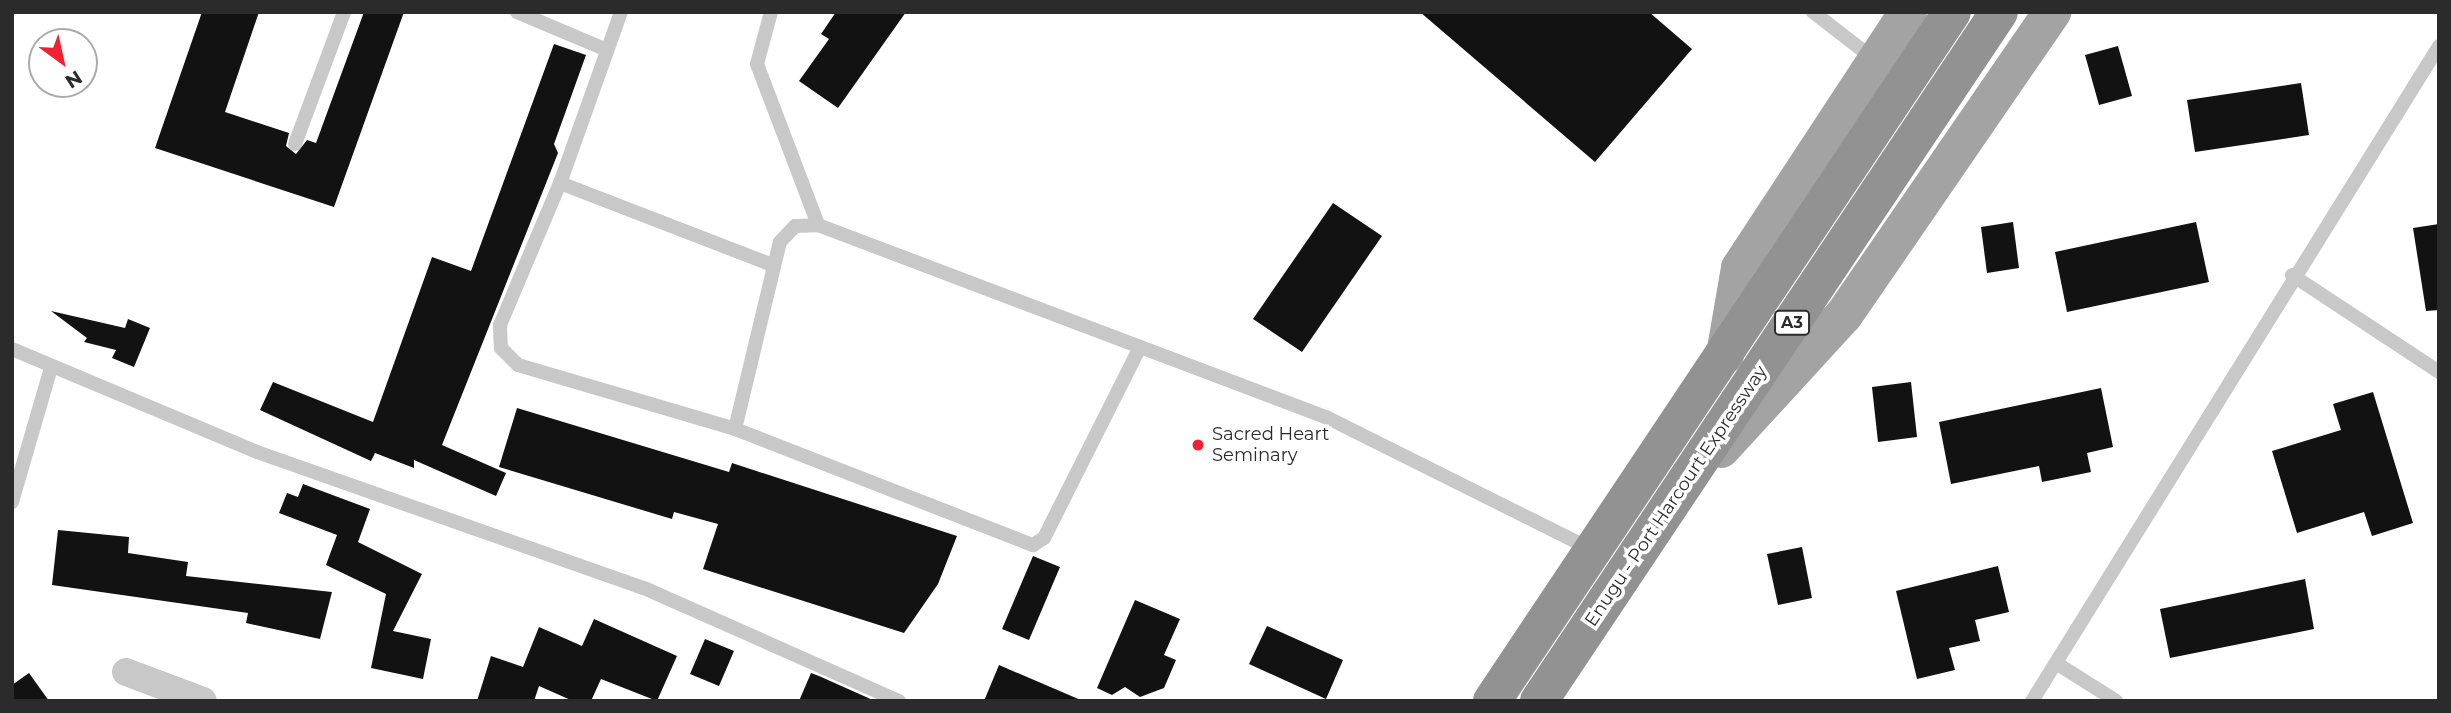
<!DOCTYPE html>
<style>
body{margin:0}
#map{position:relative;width:2451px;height:713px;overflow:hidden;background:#fff;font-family:Montserrat,sans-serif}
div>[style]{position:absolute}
.building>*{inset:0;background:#121212}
.lane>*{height:14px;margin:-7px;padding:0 7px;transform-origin:7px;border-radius:7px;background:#c8c8c8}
.street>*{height:28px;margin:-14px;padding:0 14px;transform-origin:14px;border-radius:14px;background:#c8c8c8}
.primary>*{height:38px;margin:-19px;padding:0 19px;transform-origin:19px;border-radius:19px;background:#a3a3a3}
.highway>*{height:38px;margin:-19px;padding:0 19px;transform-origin:19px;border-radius:19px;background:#929292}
.dots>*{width:19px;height:19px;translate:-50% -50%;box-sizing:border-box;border:4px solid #fff;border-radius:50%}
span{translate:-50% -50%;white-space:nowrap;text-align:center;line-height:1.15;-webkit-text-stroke:7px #fff;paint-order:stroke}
.shield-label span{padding:2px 5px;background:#fff;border:2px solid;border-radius:5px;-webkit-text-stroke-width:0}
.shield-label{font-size:16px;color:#2b2b2b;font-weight:700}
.poi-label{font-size:18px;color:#2b2b2b}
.left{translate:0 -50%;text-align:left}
.street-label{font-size:18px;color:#2b2b2b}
.frame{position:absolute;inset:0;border:14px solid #2b2b2b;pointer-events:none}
.north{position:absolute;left:28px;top:28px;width:70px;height:70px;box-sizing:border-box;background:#fff;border:2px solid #aaa;border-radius:50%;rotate:147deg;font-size:19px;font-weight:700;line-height:28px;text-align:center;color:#2b2b2b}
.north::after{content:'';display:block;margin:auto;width:24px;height:32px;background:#ee2230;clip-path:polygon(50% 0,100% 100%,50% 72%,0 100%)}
</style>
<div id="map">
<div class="building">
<i style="clip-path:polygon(202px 12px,259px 12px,225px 112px,289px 133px,286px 146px,296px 154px,307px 140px,316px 143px,364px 12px,404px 12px,334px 207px,155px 148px)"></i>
<i style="clip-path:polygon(836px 12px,906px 12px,838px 108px,799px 81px,829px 39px,821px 34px)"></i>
<i style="clip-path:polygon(1420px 12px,1649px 12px,1692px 49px,1595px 162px)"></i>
<i style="clip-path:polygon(554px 44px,586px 55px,554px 144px,558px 153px,442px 445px,506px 473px,496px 496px,414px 460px,414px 468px,375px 453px,371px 461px,260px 410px,273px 382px,373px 422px,432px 257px,471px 271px)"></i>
<i style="clip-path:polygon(2118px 46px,2132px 96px,2099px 105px,2085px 55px)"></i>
<i style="clip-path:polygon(2301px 83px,2309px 135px,2195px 152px,2187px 100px)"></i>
<i style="clip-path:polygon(1333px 203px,1382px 236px,1302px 352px,1253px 319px)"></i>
<i style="clip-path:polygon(2013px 222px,2019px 268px,1987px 273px,1981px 227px)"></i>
<i style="clip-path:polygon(2196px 222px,2209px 282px,2067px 312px,2055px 252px)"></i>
<i style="clip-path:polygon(2439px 224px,2439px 310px,2426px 311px,2413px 228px)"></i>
<i style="clip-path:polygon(51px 311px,125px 328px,128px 319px,150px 328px,134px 367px,112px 358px,116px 350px,84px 342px,87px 338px)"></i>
<i style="clip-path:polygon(1911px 382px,1917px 437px,1878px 442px,1872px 387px)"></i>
<i style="clip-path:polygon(2101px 388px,2113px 447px,2087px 453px,2091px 472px,2042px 482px,2039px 466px,1951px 484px,1939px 422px)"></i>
<i style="clip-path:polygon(2373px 392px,2413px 523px,2372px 536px,2364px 512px,2297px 533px,2272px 451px,2341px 430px,2333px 404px)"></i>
<i style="clip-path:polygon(517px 408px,729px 472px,732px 463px,957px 536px,938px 584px,904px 633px,703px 569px,718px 524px,674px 512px,672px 519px,499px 467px)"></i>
<i style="clip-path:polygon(303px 484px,370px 509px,358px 542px,422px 574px,393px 631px,431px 639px,423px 679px,371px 668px,386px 594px,326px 565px,337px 535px,279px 513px,287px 493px,298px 497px)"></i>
<i style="clip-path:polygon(58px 530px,129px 537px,128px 553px,188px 562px,186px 576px,332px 592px,320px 639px,246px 623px,248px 613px,52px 585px)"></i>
<i style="clip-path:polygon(1802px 547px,1812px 598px,1778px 605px,1767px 554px)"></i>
<i style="clip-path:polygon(1033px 556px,1060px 567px,1029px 640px,1002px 629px)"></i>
<i style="clip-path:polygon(1998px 566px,2009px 612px,1975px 620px,1980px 641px,1949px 648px,1955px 670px,1917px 679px,1896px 591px)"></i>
<i style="clip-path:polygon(2305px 579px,2314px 629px,2170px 658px,2160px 609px)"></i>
<i style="clip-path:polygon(1135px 600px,1180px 619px,1164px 655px,1176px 660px,1164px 688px,1140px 697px,1125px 687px,1112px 695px,1097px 688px)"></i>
<i style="clip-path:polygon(594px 619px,677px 656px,657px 701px,601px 679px,591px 701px,573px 701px,539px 686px,534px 701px,477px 701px,491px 656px,523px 667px,539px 627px,582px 646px)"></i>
<i style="clip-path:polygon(1267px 626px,1343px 660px,1326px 699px,1249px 664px)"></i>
<i style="clip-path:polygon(705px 639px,734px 651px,719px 686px,690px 674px)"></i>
<i style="clip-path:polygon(999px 665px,1083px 701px,984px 701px)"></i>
<i style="clip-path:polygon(29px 673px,49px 701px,12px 701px,12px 685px)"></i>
<i style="clip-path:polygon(811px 673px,819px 676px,875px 701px,799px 701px)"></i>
</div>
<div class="lane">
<i style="left:517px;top:12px;width:98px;rotate:22.9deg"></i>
<i style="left:621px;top:12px;width:182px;rotate:109.6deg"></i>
<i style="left:560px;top:183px;width:154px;rotate:112.9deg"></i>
<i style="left:500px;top:325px;width:23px;rotate:88deg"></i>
<i style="left:501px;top:348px;width:24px;rotate:45deg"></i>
<i style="left:518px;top:365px;width:226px;rotate:16.4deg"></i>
<i style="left:735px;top:429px;width:320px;rotate:21.3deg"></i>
<i style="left:1033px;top:545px;width:13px;rotate:-32deg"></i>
<i style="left:1044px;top:538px;width:214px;rotate:-63.3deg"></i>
<i style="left:771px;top:12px;width:54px;rotate:105.1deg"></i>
<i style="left:757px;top:64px;width:172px;rotate:69.2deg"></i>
<i style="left:1813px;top:12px;width:78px;rotate:37.7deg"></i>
<i style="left:295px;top:144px;width:141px;rotate:-69.6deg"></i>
<i style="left:560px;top:183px;width:228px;rotate:21.1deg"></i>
<i style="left:2292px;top:275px;width:176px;rotate:33.4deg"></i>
<i style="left:12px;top:349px;width:266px;rotate:22.8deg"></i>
<i style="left:257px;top:452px;width:410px;rotate:19.4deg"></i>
<i style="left:644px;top:588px;width:279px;rotate:23.9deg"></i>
<i style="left:735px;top:429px;width:192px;rotate:-76.5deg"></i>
<i style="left:780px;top:242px;width:22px;rotate:-47deg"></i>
<i style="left:795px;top:226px;width:23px;rotate:-2deg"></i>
<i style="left:818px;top:225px;width:545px;rotate:20.73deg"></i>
<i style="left:1328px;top:418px;width:294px;rotate:26.5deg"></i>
<i style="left:12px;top:502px;width:140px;rotate:-73.8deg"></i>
<i style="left:2056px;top:663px;width:71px;rotate:32.3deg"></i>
<i style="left:2032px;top:701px;width:771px;rotate:-58.14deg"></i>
</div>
<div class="street">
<i style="left:126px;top:672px;width:82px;rotate:20.6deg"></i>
</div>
<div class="primary">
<i style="left:1725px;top:355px;width:88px;rotate:-80.2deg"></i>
<i style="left:1740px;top:268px;width:306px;rotate:-56.7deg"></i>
<i style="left:1721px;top:449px;width:182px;rotate:-47.5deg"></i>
<i style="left:1844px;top:315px;width:368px;rotate:-55.5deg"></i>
</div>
<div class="highway">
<i style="left:1492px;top:701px;width:828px;rotate:-56.27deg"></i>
<i style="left:1539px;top:701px;width:828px;rotate:-56.27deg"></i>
</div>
<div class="dots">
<i style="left:1198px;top:445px;background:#ee2230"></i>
</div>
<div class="shield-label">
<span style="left:1792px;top:323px">A3</span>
</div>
<div class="poi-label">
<span class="left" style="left:1212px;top:445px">Sacred Heart<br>Seminary</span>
</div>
<div class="street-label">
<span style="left:1676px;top:496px;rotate:-56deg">Enugu - Port Harcourt Expressway</span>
</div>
<div class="frame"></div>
<div class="north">N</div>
</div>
